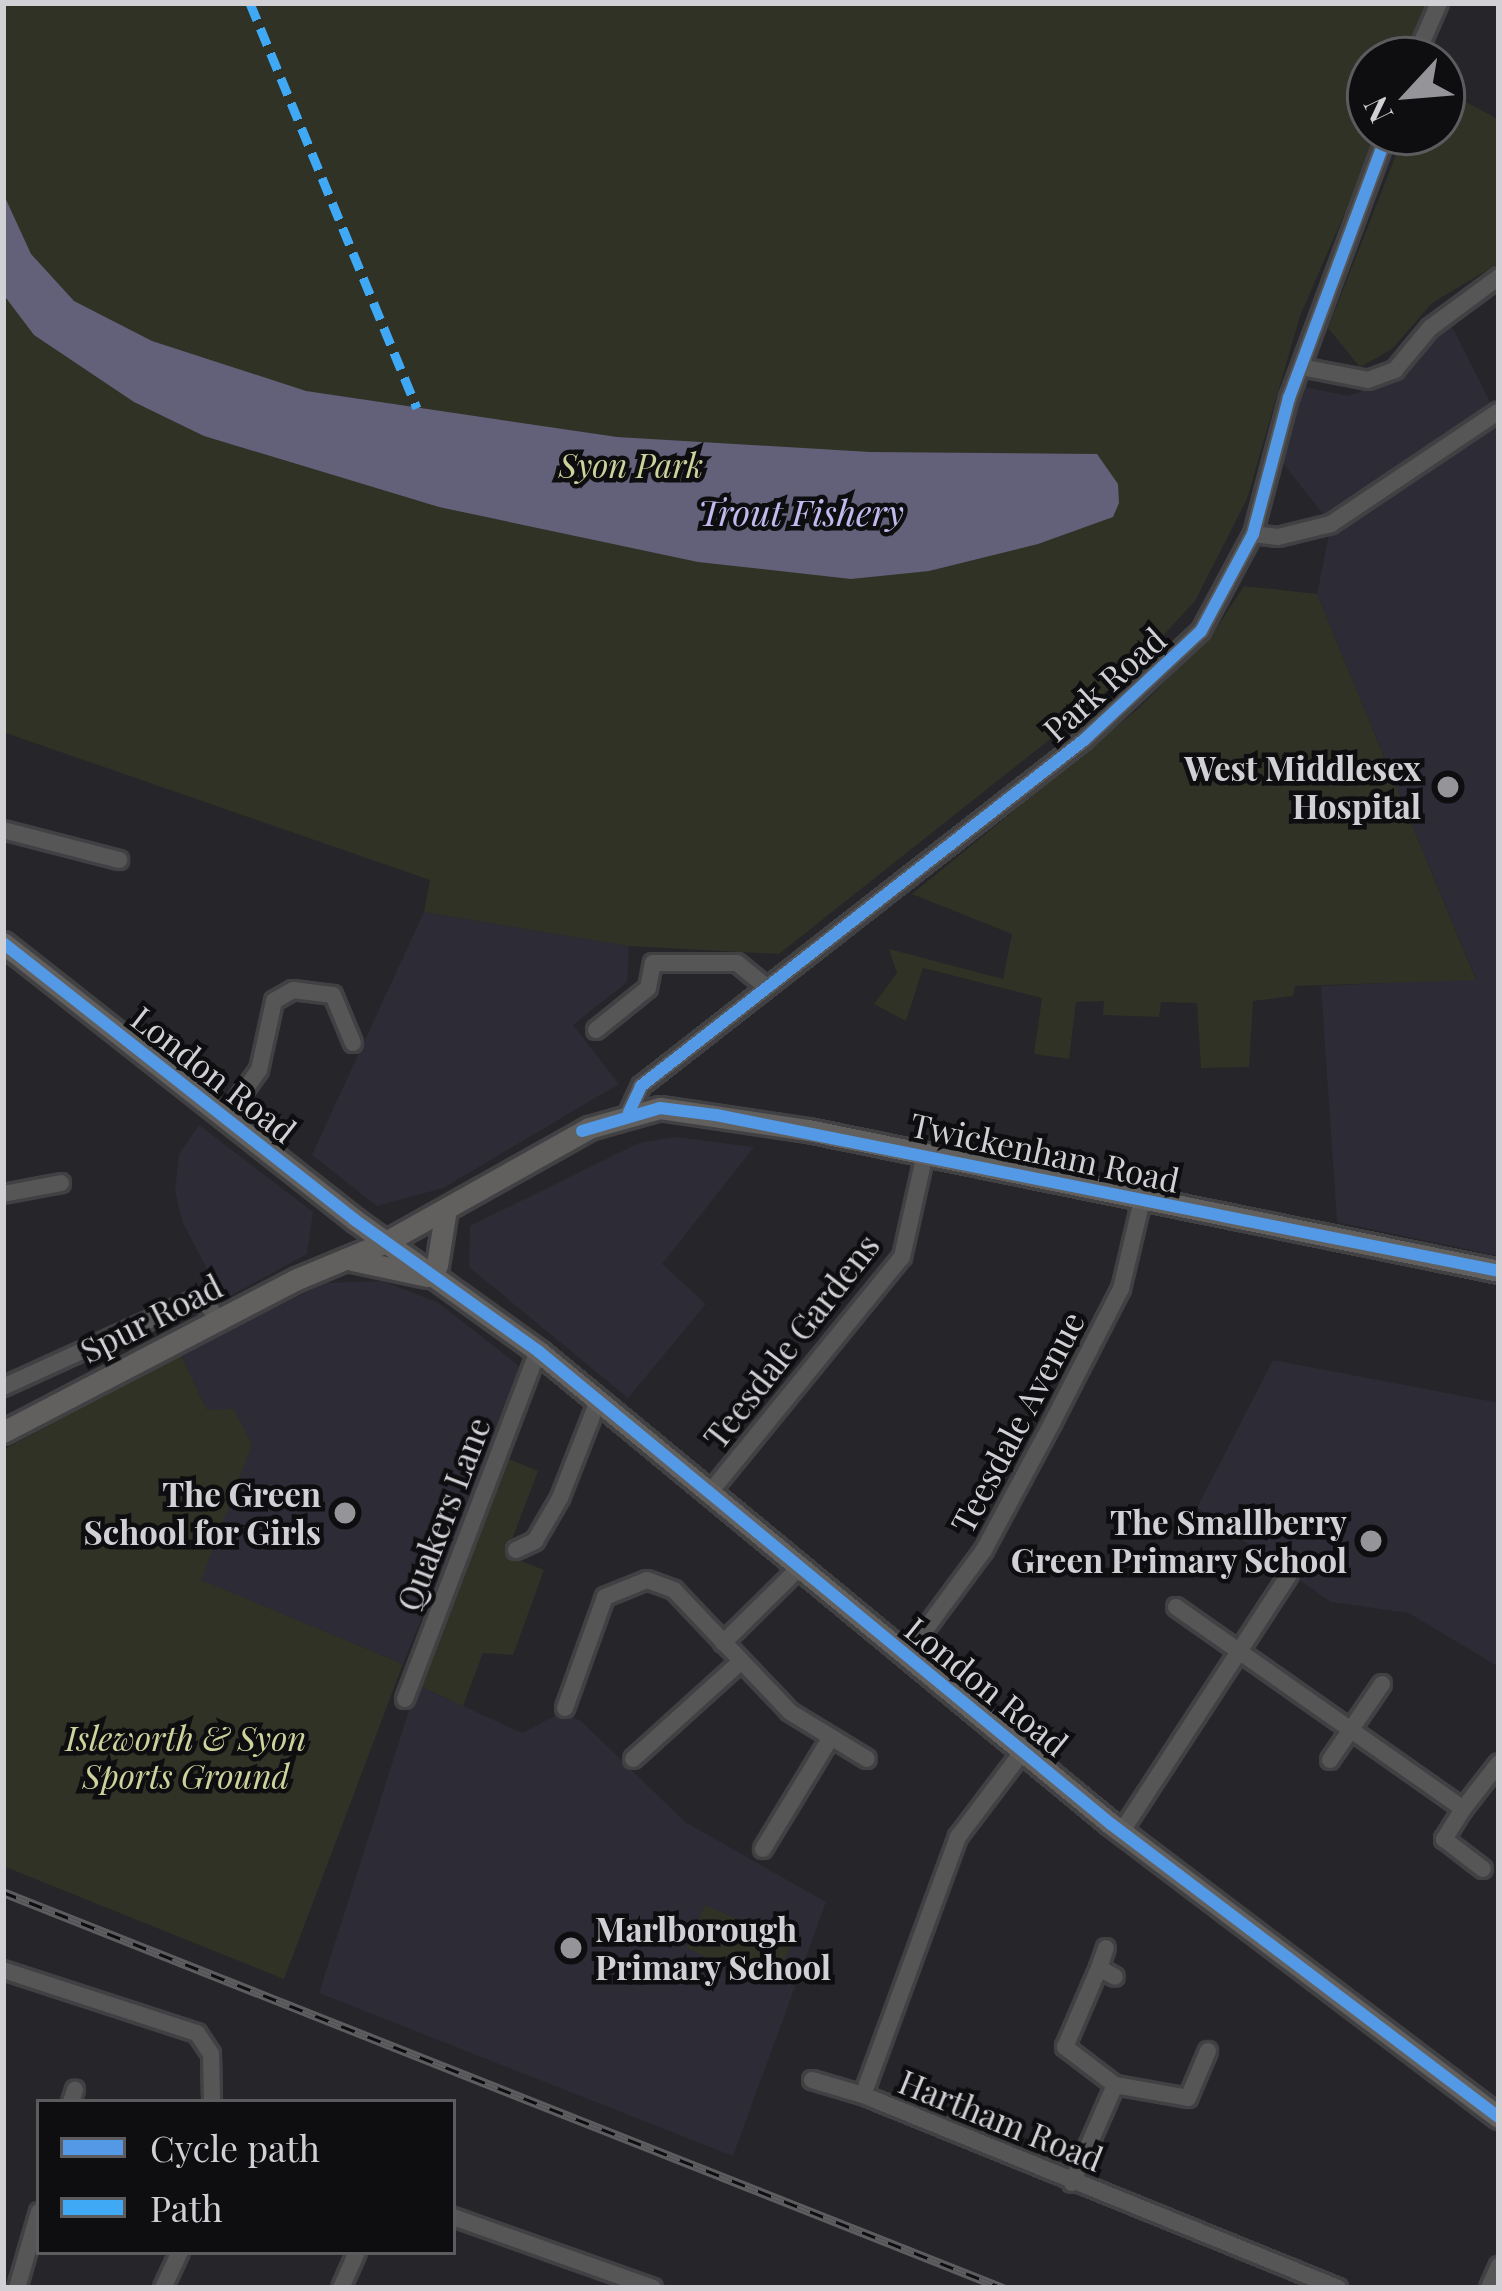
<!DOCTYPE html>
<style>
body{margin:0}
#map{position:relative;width:1502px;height:2291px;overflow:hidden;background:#262529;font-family:"Playfair Display",serif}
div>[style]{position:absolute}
.built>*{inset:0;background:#2d2b36}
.green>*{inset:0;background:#303225}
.water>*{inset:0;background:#636079}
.roads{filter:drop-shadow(3px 0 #414144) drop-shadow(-3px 0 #414144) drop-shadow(0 3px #414144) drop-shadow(0 -3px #414144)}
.minor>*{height:16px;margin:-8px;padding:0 8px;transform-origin:8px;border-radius:8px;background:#565656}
.major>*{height:21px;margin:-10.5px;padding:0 10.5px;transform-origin:10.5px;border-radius:10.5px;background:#61605f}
.rail>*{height:9px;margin-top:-4.5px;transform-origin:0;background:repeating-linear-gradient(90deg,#0e0e11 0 14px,#5d5d5f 0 28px);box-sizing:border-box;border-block:3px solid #5d5d5f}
.quiet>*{height:9px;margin-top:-4.5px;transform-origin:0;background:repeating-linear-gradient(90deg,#3fa9f5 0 18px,transparent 0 27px)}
.cycleway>*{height:12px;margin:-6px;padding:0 6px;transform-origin:6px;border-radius:6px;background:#5399e6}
.dots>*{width:33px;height:33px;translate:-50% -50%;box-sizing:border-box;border:6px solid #0e0e11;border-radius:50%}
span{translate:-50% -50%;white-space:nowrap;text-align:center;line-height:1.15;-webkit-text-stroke:9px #0e0e11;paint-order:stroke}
.park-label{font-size:33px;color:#ced29b;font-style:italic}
.street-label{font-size:33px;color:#d1d1d5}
.poi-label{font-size:33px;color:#d1d1d5;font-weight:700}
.right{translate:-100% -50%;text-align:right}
.left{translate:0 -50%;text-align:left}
.water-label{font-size:36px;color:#c0bbee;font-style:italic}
.frame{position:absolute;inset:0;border:6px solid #d1d1d5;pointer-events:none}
.legend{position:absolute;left:36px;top:2099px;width:420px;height:156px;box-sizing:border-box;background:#0e0e11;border:3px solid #5c5c5f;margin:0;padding:15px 21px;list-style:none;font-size:36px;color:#d1d1d5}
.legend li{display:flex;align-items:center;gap:24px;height:60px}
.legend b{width:60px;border:3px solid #5c5c5f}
.north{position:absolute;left:1346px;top:36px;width:120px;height:120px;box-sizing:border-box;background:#0e0e11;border:3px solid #5c5c5f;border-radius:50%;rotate:244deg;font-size:33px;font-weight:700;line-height:48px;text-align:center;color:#d1d1d5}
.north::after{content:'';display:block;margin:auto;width:42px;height:54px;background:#959599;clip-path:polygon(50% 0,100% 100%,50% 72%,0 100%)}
</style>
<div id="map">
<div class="built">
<i style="clip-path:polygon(1450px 323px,1499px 420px,1499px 1256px,1337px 1222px,1321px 986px,1476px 979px,1317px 594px,1331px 524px,1282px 462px,1304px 387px,1349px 396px,1389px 381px)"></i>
<i style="clip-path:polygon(424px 912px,629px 946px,627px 982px,573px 1025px,619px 1084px,443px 1188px,377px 1206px,312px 1155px)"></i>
<i style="clip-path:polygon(199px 1125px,313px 1212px,307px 1254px,223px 1300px,182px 1221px,175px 1191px,179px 1154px)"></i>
<i style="clip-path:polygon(675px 1137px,754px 1147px,662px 1264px,706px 1304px,628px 1398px,469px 1267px,470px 1226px,639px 1143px)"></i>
<i style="clip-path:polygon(382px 1281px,437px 1302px,523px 1369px,403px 1664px,200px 1580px,252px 1445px,207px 1410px,181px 1355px,324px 1283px)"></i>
<i style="clip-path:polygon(1273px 1360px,1499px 1403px,1499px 1667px,1409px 1613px,1331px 1602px,1197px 1508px)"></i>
<i style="clip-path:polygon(417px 1685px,522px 1733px,562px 1712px,581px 1721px,685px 1822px,826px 1902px,733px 2156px,319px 1993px)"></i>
</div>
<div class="green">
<i style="clip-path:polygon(3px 3px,1433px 3px,1409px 60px,1370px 60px,1370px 132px,1380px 132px,1300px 316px,1247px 499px,1195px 601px,1134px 667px,1049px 740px,779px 954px,629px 946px,424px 912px,430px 880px,3px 732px)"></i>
<i style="clip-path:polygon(1442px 89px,1499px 120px,1499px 263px,1432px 303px,1392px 349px,1360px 367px,1328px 328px,1405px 132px,1442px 132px)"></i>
<i style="clip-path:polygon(1244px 586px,1317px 594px,1476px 980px,1295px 986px,1293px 996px,1253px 1001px,1249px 1067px,1201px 1068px,1197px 1003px,1161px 1002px,1159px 1017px,1103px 1015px,1104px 1001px,1076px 1002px,1069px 1059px,1034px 1054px,1042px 998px,923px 968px,906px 1021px,874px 1004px,897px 973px,889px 949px,1003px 979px,1012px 934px,912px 894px,1139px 708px,1213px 633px)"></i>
<i style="clip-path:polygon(181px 1355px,207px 1410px,234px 1409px,252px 1445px,201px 1580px,403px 1664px,284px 1979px,3px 1866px,3px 1450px)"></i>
<i style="clip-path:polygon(504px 1457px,538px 1471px,506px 1555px,544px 1570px,513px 1655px,483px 1653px,463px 1706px,417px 1685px)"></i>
<i style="clip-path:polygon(705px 1905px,792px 1943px,773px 1986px,686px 1948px)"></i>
</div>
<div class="water">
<i style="clip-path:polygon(3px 193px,31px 254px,74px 301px,152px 341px,306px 391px,617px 437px,870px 452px,1097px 454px,1118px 484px,1119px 503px,1113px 517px,1038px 544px,929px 571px,851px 579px,698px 562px,439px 507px,204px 436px,134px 402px,34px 335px,3px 294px)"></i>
</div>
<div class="roads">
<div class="minor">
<i style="left:1414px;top:60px;width:62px;rotate:-66.3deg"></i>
<i style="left:1301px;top:367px;width:68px;rotate:11deg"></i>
<i style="left:1368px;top:380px;width:29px;rotate:-20deg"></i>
<i style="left:1395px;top:370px;width:55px;rotate:-50.2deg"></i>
<i style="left:1430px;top:328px;width:86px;rotate:-36.5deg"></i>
<i style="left:1253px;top:534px;width:25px;rotate:7deg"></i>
<i style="left:1278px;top:537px;width:55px;rotate:-13.8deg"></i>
<i style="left:1331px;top:524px;width:202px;rotate:-33.9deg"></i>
<i style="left:3px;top:830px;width:120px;rotate:14.5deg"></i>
<i style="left:596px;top:1030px;width:67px;rotate:-38.9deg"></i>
<i style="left:648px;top:988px;width:25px;rotate:-79deg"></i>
<i style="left:653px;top:963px;width:84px"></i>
<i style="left:737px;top:963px;width:38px;rotate:39deg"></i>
<i style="left:629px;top:1112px;width:29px;rotate:-65deg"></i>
<i style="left:641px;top:1086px;width:562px;rotate:-37.99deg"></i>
<i style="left:1084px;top:740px;width:160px;rotate:-43deg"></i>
<i style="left:1201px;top:631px;width:110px;rotate:-61.8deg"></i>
<i style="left:1253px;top:534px;width:141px;rotate:-75.2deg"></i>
<i style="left:1289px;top:398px;width:284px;rotate:-69.6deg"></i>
<i style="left:228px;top:1113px;width:53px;rotate:-54.2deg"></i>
<i style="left:259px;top:1070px;width:71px;rotate:-77.7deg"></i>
<i style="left:274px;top:1001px;width:22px;rotate:-30deg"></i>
<i style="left:293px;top:990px;width:40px;rotate:7.1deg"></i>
<i style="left:333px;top:995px;width:52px;rotate:67.4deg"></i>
<i style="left:3px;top:1194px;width:59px;rotate:-10.7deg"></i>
<i style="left:3px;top:1387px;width:208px;rotate:-24.5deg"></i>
<i style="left:192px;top:1301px;width:16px;rotate:14deg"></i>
<i style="left:208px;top:1305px;width:19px;rotate:58deg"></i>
<i style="left:711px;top:1491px;width:302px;rotate:-50.8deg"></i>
<i style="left:902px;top:1257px;width:106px;rotate:-77.4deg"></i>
<i style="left:516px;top:1550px;width:21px;rotate:-25deg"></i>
<i style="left:535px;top:1541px;width:50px;rotate:-59.8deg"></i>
<i style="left:560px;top:1498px;width:104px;rotate:-68.6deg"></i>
<i style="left:1176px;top:1607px;width:351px;rotate:35.1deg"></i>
<i style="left:1463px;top:1809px;width:58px;rotate:-52deg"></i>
<i style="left:723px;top:1643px;width:107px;rotate:-44.6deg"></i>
<i style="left:907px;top:1654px;width:129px;rotate:-53.5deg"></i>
<i style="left:984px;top:1550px;width:144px;rotate:-61.8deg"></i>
<i style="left:1052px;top:1423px;width:151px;rotate:-62.8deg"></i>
<i style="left:1121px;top:1289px;width:91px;rotate:-76.7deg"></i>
<i style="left:405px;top:1699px;width:373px;rotate:-69.1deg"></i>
<i style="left:565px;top:1708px;width:118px;rotate:-70.2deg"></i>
<i style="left:605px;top:1597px;width:45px;rotate:-22deg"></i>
<i style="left:647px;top:1580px;width:29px;rotate:20deg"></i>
<i style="left:674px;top:1590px;width:168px;rotate:46.4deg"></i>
<i style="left:790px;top:1712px;width:90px;rotate:31.4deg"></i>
<i style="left:1023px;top:1751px;width:108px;rotate:127.1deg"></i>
<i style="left:958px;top:1837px;width:275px;rotate:110.2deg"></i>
<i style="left:863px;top:2095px;width:513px;rotate:22.11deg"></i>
<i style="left:633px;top:1759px;width:142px;rotate:-42.1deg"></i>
<i style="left:1330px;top:1760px;width:92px;rotate:-55.6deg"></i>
<i style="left:1463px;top:1809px;width:36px;rotate:122deg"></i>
<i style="left:1444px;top:1839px;width:49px;rotate:37.6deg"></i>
<i style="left:1122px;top:1831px;width:306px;rotate:-56.9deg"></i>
<i style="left:763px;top:1849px;width:129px;rotate:-58.7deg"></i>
<i style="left:1099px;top:1968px;width:21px;rotate:-71deg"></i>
<i style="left:3px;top:1970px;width:204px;rotate:18deg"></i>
<i style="left:197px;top:2033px;width:25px;rotate:56deg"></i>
<i style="left:211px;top:2054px;width:48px;rotate:88.8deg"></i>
<i style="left:812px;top:2080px;width:53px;rotate:16.4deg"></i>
<i style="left:1115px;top:2085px;width:63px;rotate:-142.8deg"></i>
<i style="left:1065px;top:2047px;width:86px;rotate:-66.7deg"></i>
<i style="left:1099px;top:1968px;width:18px;rotate:29deg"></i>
<i style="left:71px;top:2102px;width:13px;rotate:-72deg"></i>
<i style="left:1072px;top:2183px;width:107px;rotate:-66.3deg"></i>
<i style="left:1115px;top:2085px;width:74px;rotate:10.1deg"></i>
<i style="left:1188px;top:2098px;width:51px;rotate:-66.9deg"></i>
<i style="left:453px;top:2217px;width:212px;rotate:19.5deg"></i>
<i style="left:17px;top:2288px;width:79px;rotate:-73.9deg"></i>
<i style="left:163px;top:2288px;width:40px;rotate:-65deg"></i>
<i style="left:341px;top:2288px;width:39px;rotate:-66deg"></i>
<i style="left:1489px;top:2288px;width:24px;rotate:-66deg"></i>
</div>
<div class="major">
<i style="left:3px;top:943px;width:448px;rotate:38.2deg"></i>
<i style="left:355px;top:1220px;width:225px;rotate:35.6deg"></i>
<i style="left:538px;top:1351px;width:743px;rotate:39.54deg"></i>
<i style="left:1111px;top:1824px;width:486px;rotate:37.1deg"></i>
<i style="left:352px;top:1260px;width:77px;rotate:12deg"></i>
<i style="left:437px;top:1265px;width:57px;rotate:-80.9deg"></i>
<i style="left:3px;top:1432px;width:331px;rotate:-27.5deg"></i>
<i style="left:297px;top:1279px;width:96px;rotate:-22.6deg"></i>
<i style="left:386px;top:1242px;width:233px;rotate:-29.3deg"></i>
<i style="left:589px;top:1128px;width:74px;rotate:-15.7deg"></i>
<i style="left:660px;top:1108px;width:150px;rotate:8.5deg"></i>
<i style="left:808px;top:1130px;width:705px;rotate:11.53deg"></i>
</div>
</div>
<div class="rail">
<i style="left:3px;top:1892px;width:1076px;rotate:21.6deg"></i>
</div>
<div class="quiet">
<i style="left:250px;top:3px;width:438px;rotate:67.6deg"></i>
</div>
<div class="cycleway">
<i style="left:3px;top:943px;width:448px;rotate:38.2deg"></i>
<i style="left:355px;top:1220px;width:225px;rotate:35.6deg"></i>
<i style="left:538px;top:1351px;width:743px;rotate:39.54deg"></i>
<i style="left:1111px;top:1824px;width:486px;rotate:37.1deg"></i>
<i style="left:629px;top:1112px;width:29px;rotate:-65deg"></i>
<i style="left:641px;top:1086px;width:562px;rotate:-37.99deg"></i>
<i style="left:1084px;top:740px;width:160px;rotate:-43deg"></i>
<i style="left:1201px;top:631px;width:110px;rotate:-61.8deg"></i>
<i style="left:1253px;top:534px;width:141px;rotate:-75.2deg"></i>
<i style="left:1289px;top:398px;width:284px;rotate:-69.6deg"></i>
<i style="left:582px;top:1131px;width:81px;rotate:-16.4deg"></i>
<i style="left:660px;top:1108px;width:56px;rotate:7.1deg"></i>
<i style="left:716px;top:1115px;width:798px;rotate:11.27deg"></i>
</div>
<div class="dots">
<i style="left:1448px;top:787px;background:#959599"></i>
<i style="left:345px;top:1513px;background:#959599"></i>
<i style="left:1371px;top:1541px;background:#959599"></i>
<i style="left:571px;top:1948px;background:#959599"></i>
</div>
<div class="park-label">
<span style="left:631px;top:465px">Syon Park</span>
<span style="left:186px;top:1757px">Isleworth &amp; Syon<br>Sports Ground</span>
</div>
<div class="street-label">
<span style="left:1104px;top:684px;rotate:-42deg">Park Road</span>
<span style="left:214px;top:1074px;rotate:38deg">London Road</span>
<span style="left:1045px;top:1152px;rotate:12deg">Twickenham Road</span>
<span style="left:151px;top:1318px;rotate:-27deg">Spur Road</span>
<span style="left:791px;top:1341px;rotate:-52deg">Teesdale Gardens</span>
<span style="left:1017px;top:1422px;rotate:-62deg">Teesdale Avenue</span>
<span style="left:443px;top:1514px;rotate:-69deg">Quakers Lane</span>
<span style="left:987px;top:1686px;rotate:39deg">London Road</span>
<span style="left:1001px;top:2120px;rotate:22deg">Hartham Road</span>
</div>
<div class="poi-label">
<span class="right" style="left:1421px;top:787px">West Middlesex<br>Hospital</span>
<span class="right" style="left:321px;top:1513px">The Green<br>School for Girls</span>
<span class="right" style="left:1347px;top:1541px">The Smallberry<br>Green Primary School</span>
<span class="left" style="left:595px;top:1948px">Marlborough<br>Primary School</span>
</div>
<div class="water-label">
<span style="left:801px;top:512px">Trout Fishery</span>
</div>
<div class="frame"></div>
<ul class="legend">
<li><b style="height:15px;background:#5399e6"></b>Cycle path</li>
<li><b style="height:15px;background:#3fa9f5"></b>Path</li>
</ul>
<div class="north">N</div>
</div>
